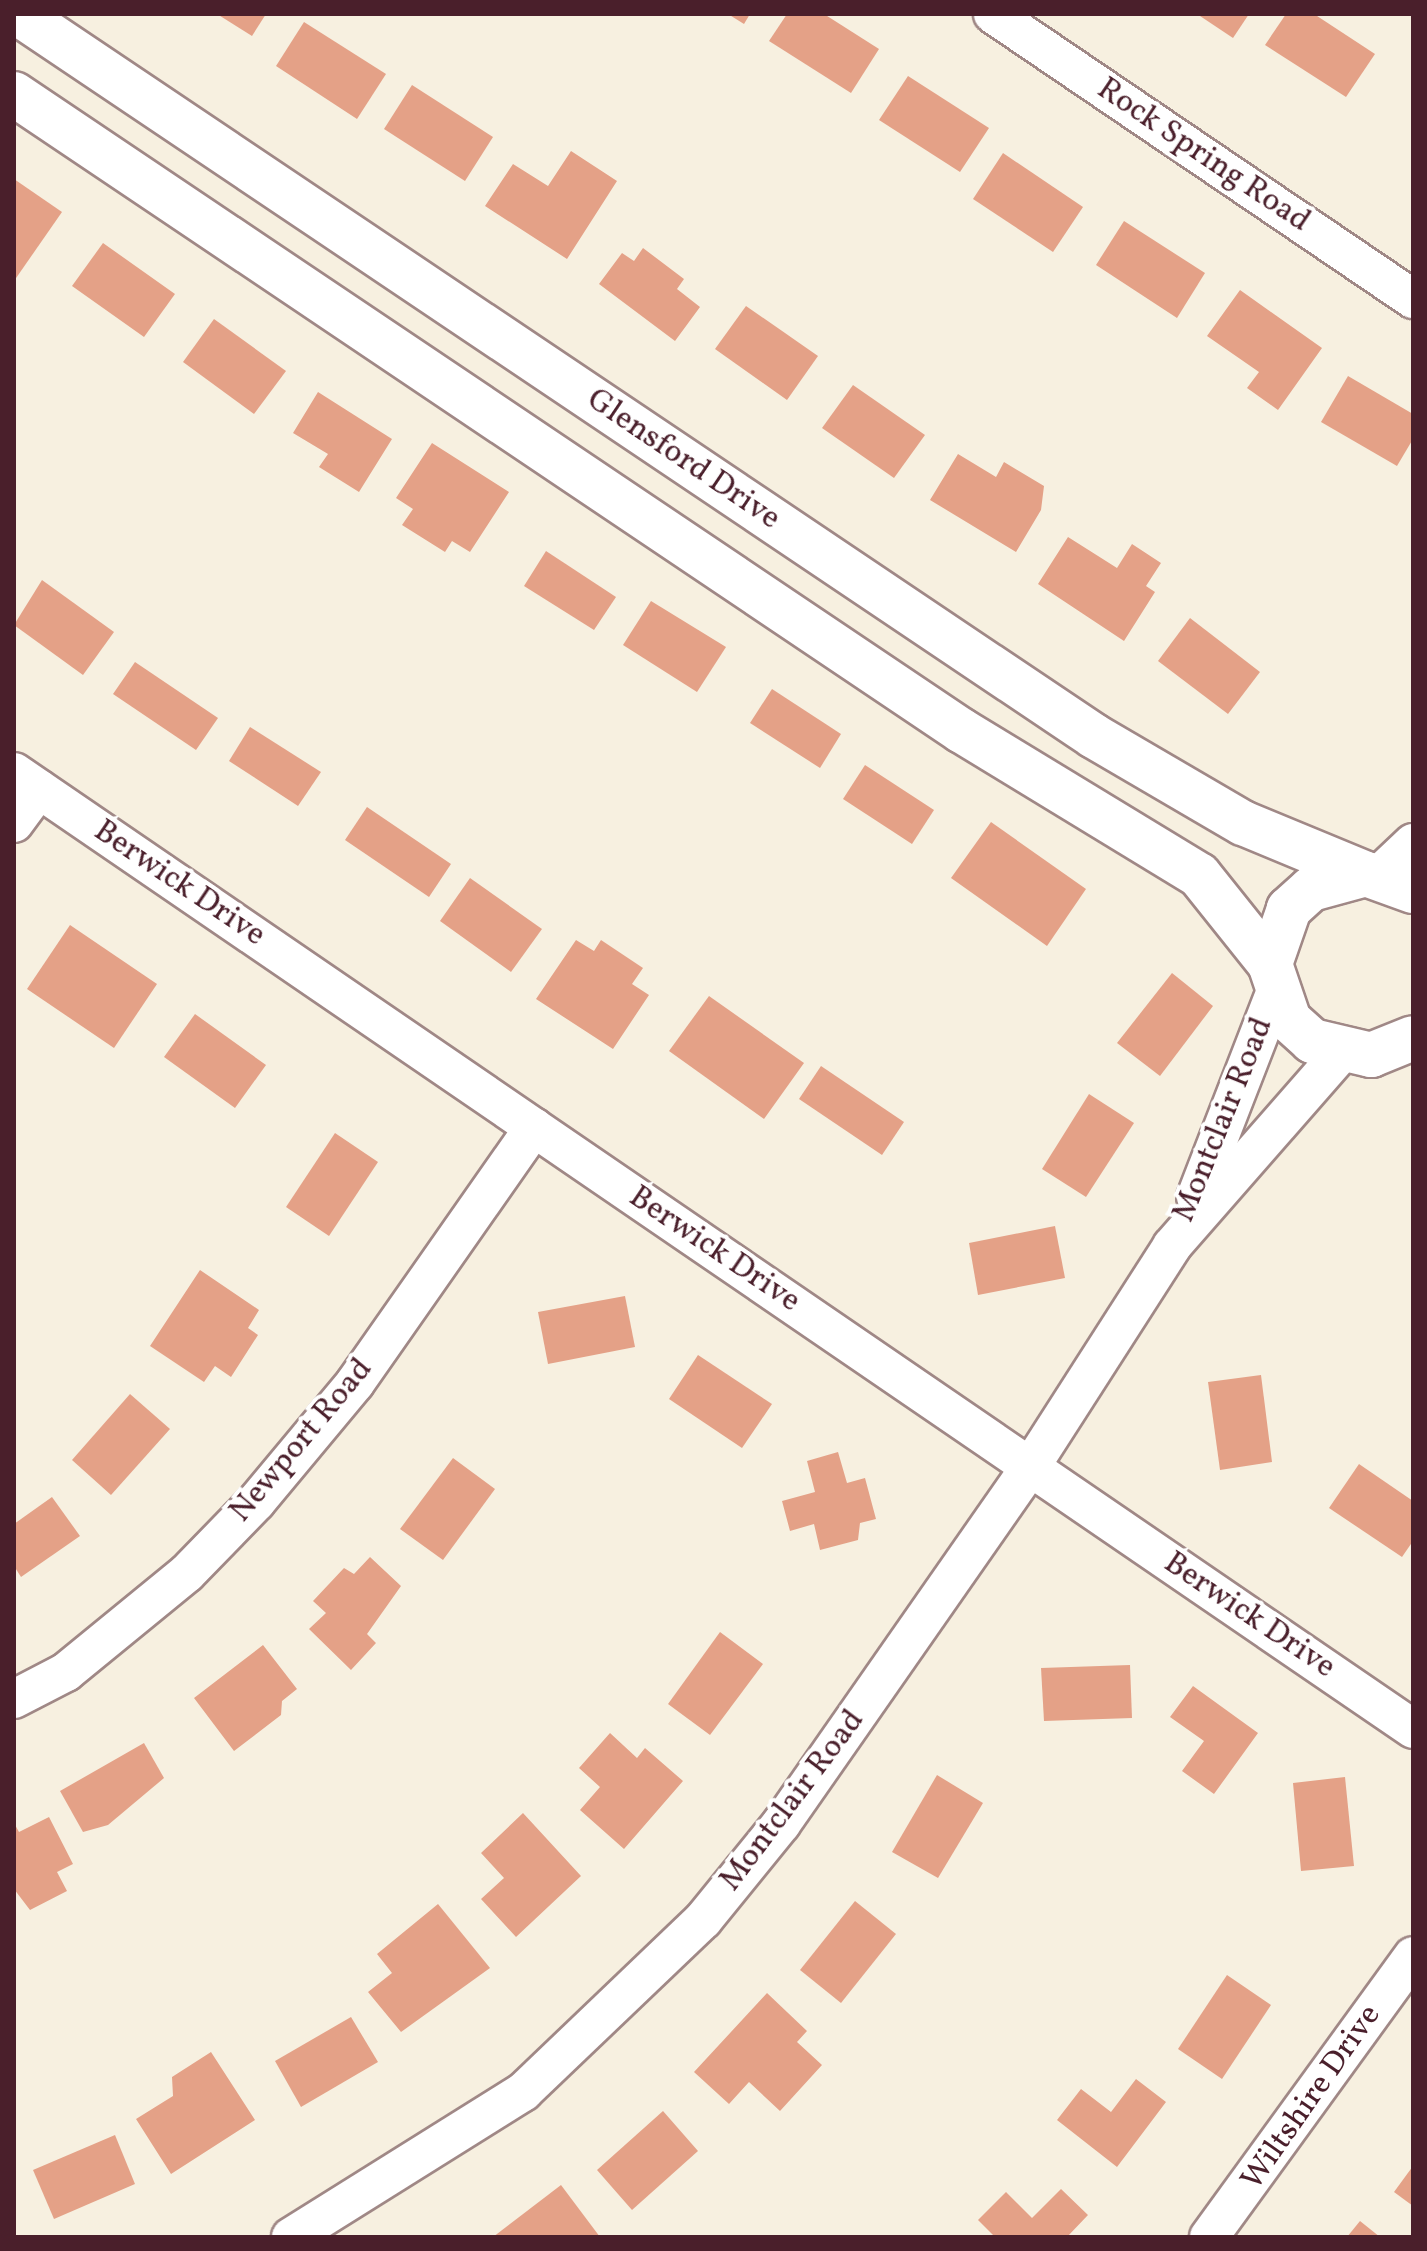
<!DOCTYPE html>
<style>
body{margin:0}
#map{position:relative;width:1427px;height:2251px;overflow:hidden;background:#f7f0e0;font-family:Vollkorn,serif}
div>[style]{position:absolute}
.building>*{inset:0;background:#e4a187}
.roads{filter:drop-shadow(2px 0 #a08886) drop-shadow(-2px 0 #a08886) drop-shadow(0 2px #a08886) drop-shadow(0 -2px #a08886)}
.minor>*{height:38px;margin:-19px;padding:0 19px;transform-origin:19px;border-radius:19px;background:#fff}
.secondary>*{height:44px;margin:-22px;padding:0 22px;transform-origin:22px;border-radius:22px;background:#fff}
span{translate:-50% -50%;white-space:nowrap;text-align:center;line-height:1.15;-webkit-text-stroke:8px #fff;paint-order:stroke}
.street-label{font-size:32px;color:#4a1f2b}
.frame{position:absolute;inset:0;border:16px solid #4a1f2b;pointer-events:none}
</style>
<div id="map">
<div class="building">
<i style="clip-path:polygon(217px 14px,266px 14px,252px 36px)"></i>
<i style="clip-path:polygon(728px 14px,750px 14px,744px 24px)"></i>
<i style="clip-path:polygon(787px 14px,824px 14px,879px 49px,851px 93px,769px 41px)"></i>
<i style="clip-path:polygon(1197px 14px,1249px 14px,1233px 38px)"></i>
<i style="clip-path:polygon(1286px 14px,1314px 14px,1375px 54px,1346px 97px,1265px 45px)"></i>
<i style="clip-path:polygon(304px 22px,386px 74px,357px 119px,276px 66px)"></i>
<i style="clip-path:polygon(908px 76px,989px 128px,960px 172px,879px 120px)"></i>
<i style="clip-path:polygon(412px 85px,493px 137px,465px 181px,384px 129px)"></i>
<i style="clip-path:polygon(571px 151px,617px 181px,567px 259px,485px 206px,513px 164px,548px 186px)"></i>
<i style="clip-path:polygon(1003px 153px,1083px 207px,1053px 252px,973px 199px)"></i>
<i style="clip-path:polygon(14px 179px,62px 212px,14px 281px)"></i>
<i style="clip-path:polygon(1124px 221px,1205px 273px,1177px 318px,1096px 265px)"></i>
<i style="clip-path:polygon(103px 243px,175px 294px,144px 337px,72px 286px)"></i>
<i style="clip-path:polygon(643px 248px,684px 279px,677px 289px,700px 307px,675px 341px,599px 284px,622px 253px,634px 261px)"></i>
<i style="clip-path:polygon(1240px 290px,1322px 348px,1278px 410px,1247px 388px,1259px 372px,1207px 336px)"></i>
<i style="clip-path:polygon(746px 306px,818px 356px,787px 400px,715px 349px)"></i>
<i style="clip-path:polygon(214px 319px,286px 371px,254px 414px,183px 362px)"></i>
<i style="clip-path:polygon(1348px 376px,1413px 414px,1413px 439px,1397px 466px,1321px 422px)"></i>
<i style="clip-path:polygon(853px 385px,925px 435px,894px 478px,822px 428px)"></i>
<i style="clip-path:polygon(318px 392px,392px 439px,359px 492px,319px 467px,328px 454px,293px 433px)"></i>
<i style="clip-path:polygon(432px 443px,509px 492px,470px 552px,452px 541px,445px 552px,402px 525px,413px 509px,396px 498px)"></i>
<i style="clip-path:polygon(958px 454px,996px 477px,1004px 462px,1044px 486px,1041px 510px,1016px 552px,930px 500px)"></i>
<i style="clip-path:polygon(1068px 537px,1117px 568px,1132px 544px,1161px 563px,1146px 586px,1155px 592px,1124px 641px,1038px 584px)"></i>
<i style="clip-path:polygon(546px 551px,616px 597px,594px 630px,524px 586px)"></i>
<i style="clip-path:polygon(42px 580px,114px 632px,83px 675px,14px 625px)"></i>
<i style="clip-path:polygon(651px 601px,726px 647px,697px 692px,623px 645px)"></i>
<i style="clip-path:polygon(1190px 618px,1260px 672px,1228px 714px,1158px 661px)"></i>
<i style="clip-path:polygon(135px 662px,218px 718px,196px 750px,113px 694px)"></i>
<i style="clip-path:polygon(772px 689px,841px 734px,820px 768px,750px 723px)"></i>
<i style="clip-path:polygon(250px 727px,321px 772px,298px 806px,229px 761px)"></i>
<i style="clip-path:polygon(865px 765px,934px 810px,912px 844px,843px 799px)"></i>
<i style="clip-path:polygon(367px 807px,451px 864px,429px 897px,345px 840px)"></i>
<i style="clip-path:polygon(991px 822px,1086px 889px,1047px 946px,951px 878px)"></i>
<i style="clip-path:polygon(470px 878px,542px 929px,511px 972px,440px 921px)"></i>
<i style="clip-path:polygon(70px 925px,157px 984px,114px 1048px,27px 989px)"></i>
<i style="clip-path:polygon(576px 940px,594px 951px,601px 940px,643px 968px,632px 984px,649px 995px,613px 1049px,536px 999px)"></i>
<i style="clip-path:polygon(1172px 973px,1213px 1006px,1160px 1076px,1117px 1043px)"></i>
<i style="clip-path:polygon(709px 996px,804px 1063px,764px 1119px,669px 1051px)"></i>
<i style="clip-path:polygon(195px 1014px,266px 1065px,235px 1108px,164px 1057px)"></i>
<i style="clip-path:polygon(821px 1066px,904px 1122px,882px 1155px,799px 1099px)"></i>
<i style="clip-path:polygon(1089px 1094px,1134px 1123px,1086px 1197px,1042px 1169px)"></i>
<i style="clip-path:polygon(335px 1133px,378px 1162px,329px 1236px,286px 1207px)"></i>
<i style="clip-path:polygon(1055px 1226px,1065px 1278px,978px 1295px,969px 1243px)"></i>
<i style="clip-path:polygon(200px 1270px,259px 1310px,248px 1328px,258px 1335px,231px 1377px,215px 1366px,204px 1382px,150px 1346px)"></i>
<i style="clip-path:polygon(625px 1296px,635px 1347px,548px 1364px,538px 1312px)"></i>
<i style="clip-path:polygon(698px 1355px,772px 1404px,742px 1448px,669px 1399px)"></i>
<i style="clip-path:polygon(1261px 1375px,1272px 1462px,1220px 1470px,1208px 1382px)"></i>
<i style="clip-path:polygon(130px 1394px,170px 1429px,111px 1495px,72px 1460px)"></i>
<i style="clip-path:polygon(838px 1452px,847px 1483px,865px 1478px,876px 1519px,860px 1523px,858px 1540px,820px 1550px,814px 1524px,790px 1531px,782px 1501px,815px 1492px,807px 1461px)"></i>
<i style="clip-path:polygon(453px 1458px,495px 1489px,443px 1560px,400px 1529px)"></i>
<i style="clip-path:polygon(1359px 1464px,1413px 1501px,1413px 1541px,1402px 1557px,1329px 1508px)"></i>
<i style="clip-path:polygon(52px 1497px,80px 1536px,21px 1577px,14px 1566px,14px 1524px)"></i>
<i style="clip-path:polygon(370px 1557px,401px 1586px,367px 1634px,376px 1643px,351px 1670px,309px 1629px,326px 1613px,313px 1601px,344px 1568px,354px 1574px)"></i>
<i style="clip-path:polygon(720px 1632px,763px 1664px,710px 1735px,668px 1704px)"></i>
<i style="clip-path:polygon(263px 1645px,297px 1689px,282px 1701px,281px 1715px,234px 1751px,194px 1698px)"></i>
<i style="clip-path:polygon(1130px 1665px,1132px 1718px,1044px 1721px,1041px 1668px)"></i>
<i style="clip-path:polygon(1193px 1686px,1258px 1733px,1214px 1794px,1182px 1771px,1204px 1741px,1170px 1717px)"></i>
<i style="clip-path:polygon(610px 1733px,637px 1758px,645px 1748px,683px 1781px,624px 1849px,580px 1810px,600px 1787px,579px 1768px)"></i>
<i style="clip-path:polygon(144px 1743px,164px 1778px,108px 1825px,83px 1832px,60px 1791px)"></i>
<i style="clip-path:polygon(937px 1775px,983px 1803px,938px 1878px,892px 1852px)"></i>
<i style="clip-path:polygon(1345px 1777px,1354px 1866px,1301px 1871px,1293px 1783px)"></i>
<i style="clip-path:polygon(523px 1813px,581px 1876px,516px 1937px,481px 1899px,504px 1878px,481px 1853px)"></i>
<i style="clip-path:polygon(49px 1817px,73px 1864px,57px 1872px,67px 1891px,30px 1910px,14px 1889px,14px 1823px,19px 1832px)"></i>
<i style="clip-path:polygon(855px 1901px,896px 1934px,841px 2003px,800px 1970px)"></i>
<i style="clip-path:polygon(438px 1904px,490px 1968px,401px 2032px,368px 1992px,392px 1973px,377px 1954px)"></i>
<i style="clip-path:polygon(1227px 1975px,1271px 2005px,1222px 2079px,1178px 2049px)"></i>
<i style="clip-path:polygon(767px 1993px,807px 2031px,797px 2042px,822px 2065px,780px 2111px,749px 2082px,729px 2104px,694px 2072px)"></i>
<i style="clip-path:polygon(351px 2017px,378px 2062px,301px 2107px,275px 2061px)"></i>
<i style="clip-path:polygon(211px 2052px,255px 2120px,171px 2174px,136px 2119px,173px 2096px,172px 2077px)"></i>
<i style="clip-path:polygon(1136px 2079px,1166px 2102px,1117px 2167px,1057px 2120px,1081px 2089px,1111px 2112px)"></i>
<i style="clip-path:polygon(663px 2111px,698px 2151px,632px 2210px,597px 2170px)"></i>
<i style="clip-path:polygon(115px 2135px,135px 2184px,54px 2219px,33px 2170px)"></i>
<i style="clip-path:polygon(1413px 2166px,1413px 2206px,1394px 2192px)"></i>
<i style="clip-path:polygon(561px 2185px,600px 2237px,493px 2237px)"></i>
<i style="clip-path:polygon(1061px 2189px,1088px 2215px,1067px 2237px,995px 2237px,978px 2220px,1006px 2192px,1032px 2218px)"></i>
<i style="clip-path:polygon(1360px 2221px,1380px 2237px,1347px 2237px)"></i>
</div>
<div class="roads">
<div class="minor">
<i style="left:993px;top:14px;width:508px;rotate:34.16deg"></i>
<i style="left:14px;top:772px;width:1695px;rotate:34.37deg"></i>
<i style="left:14px;top:823px;width:42px;rotate:-53.7deg"></i>
<i style="left:1378px;top:876px;width:48px;rotate:-43.3deg"></i>
<i style="left:1196px;top:1197px;width:219px;rotate:-68.8deg"></i>
<i style="left:14px;top:1699px;width:59px;rotate:-27.4deg"></i>
<i style="left:66px;top:1672px;width:156px;rotate:-39.3deg"></i>
<i style="left:187px;top:1573px;width:99px;rotate:-45.8deg"></i>
<i style="left:256px;top:1502px;width:155px;rotate:-50.2deg"></i>
<i style="left:355px;top:1383px;width:312px;rotate:-55deg"></i>
<i style="left:291px;top:2237px;width:274px;rotate:-32deg"></i>
<i style="left:523px;top:2092px;width:249px;rotate:-43.7deg"></i>
<i style="left:703px;top:1920px;width:124px;rotate:-50.9deg"></i>
<i style="left:781px;top:1824px;width:437px;rotate:-55.1deg"></i>
<i style="left:1031px;top:1466px;width:261px;rotate:-57.3deg"></i>
<i style="left:1172px;top:1246px;width:255px;rotate:-48.8deg"></i>
<i style="left:1209px;top:2237px;width:347px;rotate:-54deg"></i>
</div>
<div class="secondary">
<i style="left:19px;top:14px;width:1295px;rotate:33.89deg"></i>
<i style="left:1094px;top:736px;width:173px;rotate:30.3deg"></i>
<i style="left:1243px;top:823px;width:133px;rotate:22.5deg"></i>
<i style="left:14px;top:94px;width:1142px;rotate:33.9deg"></i>
<i style="left:962px;top:731px;width:277px;rotate:31.3deg"></i>
<i style="left:1199px;top:875px;width:114px;rotate:51.4deg"></i>
<i style="left:1413px;top:891px;width:50px;rotate:-160.1deg"></i>
<i style="left:1366px;top:874px;width:57px;rotate:164.7deg"></i>
<i style="left:1311px;top:889px;width:30px;rotate:138deg"></i>
<i style="left:1289px;top:909px;width:58px;rotate:109.1deg"></i>
<i style="left:1270px;top:964px;width:59px;rotate:71.3deg"></i>
<i style="left:1289px;top:1020px;width:31px;rotate:42deg"></i>
<i style="left:1312px;top:1041px;width:61px;rotate:13.3deg"></i>
<i style="left:1371px;top:1055px;width:45px;rotate:-22deg"></i>
</div>
</div>
<div class="street-label">
<span style="left:1203px;top:156px;rotate:34deg">Rock Spring Road</span>
<span style="left:683px;top:460px;rotate:34deg">Glensford Drive</span>
<span style="left:179px;top:884px;rotate:34deg">Berwick Drive</span>
<span style="left:1224px;top:1120px;rotate:-68deg">Montclair Road</span>
<span style="left:714px;top:1250px;rotate:34deg">Berwick Drive</span>
<span style="left:302px;top:1441px;rotate:-50deg">Newport Road</span>
<span style="left:1249px;top:1616px;rotate:34deg">Berwick Drive</span>
<span style="left:793px;top:1801px;rotate:-53deg">Montclair Road</span>
<span style="left:1312px;top:2098px;rotate:-55deg">Wiltshire Drive</span>
</div>
<div class="frame"></div>
</div>
